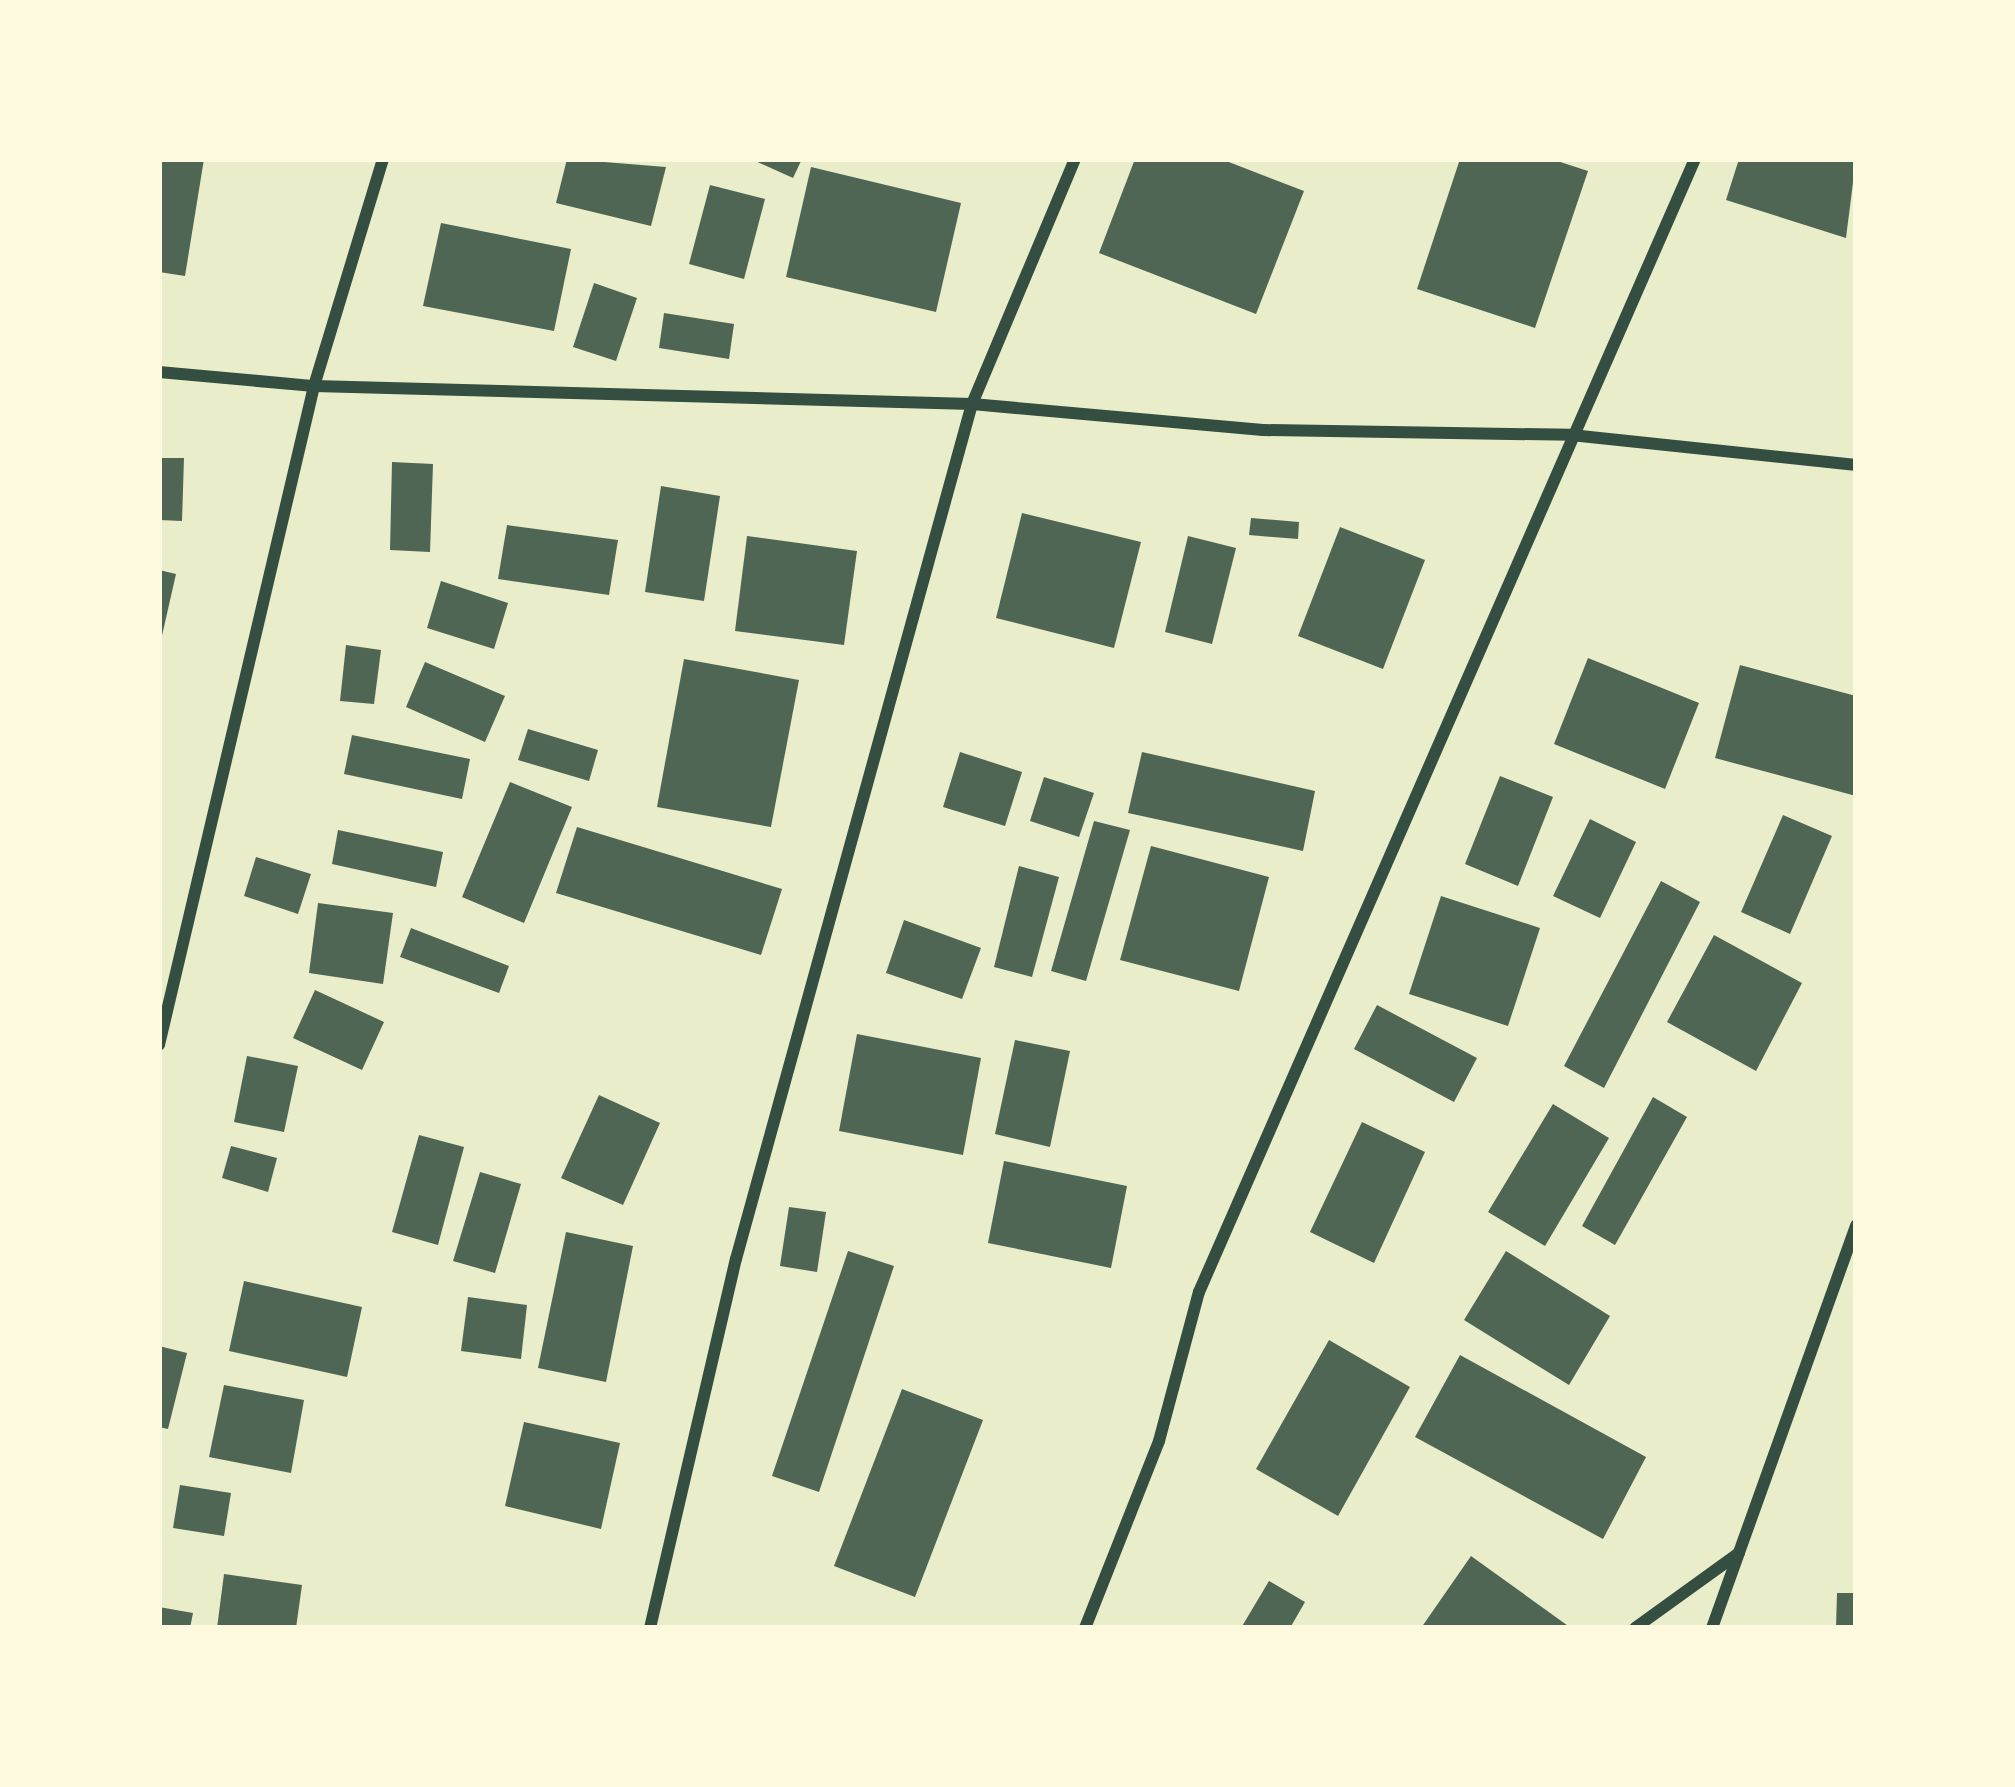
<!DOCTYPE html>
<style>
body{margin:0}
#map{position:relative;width:2015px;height:1787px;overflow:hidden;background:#e9edc9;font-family:"Titillium Web",sans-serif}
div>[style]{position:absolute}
.building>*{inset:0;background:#4f6655}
.minor>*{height:12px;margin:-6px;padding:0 6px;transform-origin:6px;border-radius:6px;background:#344e41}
span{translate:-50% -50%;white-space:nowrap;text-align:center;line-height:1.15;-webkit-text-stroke:12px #fefae0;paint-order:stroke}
.frame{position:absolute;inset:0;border:162px solid #fefae0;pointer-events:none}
</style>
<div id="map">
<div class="building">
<i style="clip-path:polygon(159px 159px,204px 159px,185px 276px,159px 272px)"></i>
<i style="clip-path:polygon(567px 159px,666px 167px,651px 226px,556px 203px)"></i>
<i style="clip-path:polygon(751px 159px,802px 159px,793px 178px)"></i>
<i style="clip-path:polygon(1135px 159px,1221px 159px,1304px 191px,1256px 314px,1099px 253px)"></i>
<i style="clip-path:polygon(1460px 159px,1551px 159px,1588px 171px,1535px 328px,1417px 289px)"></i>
<i style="clip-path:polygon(1739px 159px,1856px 159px,1846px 238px,1726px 200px)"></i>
<i style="clip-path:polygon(811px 167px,961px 203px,936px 312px,786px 277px)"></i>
<i style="clip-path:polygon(710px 185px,765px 199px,744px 279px,689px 264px)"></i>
<i style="clip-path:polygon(441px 223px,571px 249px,554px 331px,423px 306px)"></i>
<i style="clip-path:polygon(594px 283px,637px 298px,616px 361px,573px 347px)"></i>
<i style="clip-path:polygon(664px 313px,734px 324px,729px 359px,659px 348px)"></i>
<i style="clip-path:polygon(159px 458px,184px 458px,182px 521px,159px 520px)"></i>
<i style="clip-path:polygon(392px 462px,433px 464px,430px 552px,390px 550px)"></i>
<i style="clip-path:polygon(661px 486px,720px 496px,704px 601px,645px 592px)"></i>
<i style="clip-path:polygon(1022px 513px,1141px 542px,1114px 648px,996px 618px)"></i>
<i style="clip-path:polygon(1251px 518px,1299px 522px,1298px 539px,1249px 535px)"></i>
<i style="clip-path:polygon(507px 525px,618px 540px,609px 595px,498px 579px)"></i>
<i style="clip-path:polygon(1340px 527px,1425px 560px,1383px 669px,1298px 636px)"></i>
<i style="clip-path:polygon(747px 536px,857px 551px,844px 645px,735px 631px)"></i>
<i style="clip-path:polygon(1188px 536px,1236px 548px,1212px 644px,1165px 632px)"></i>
<i style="clip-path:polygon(159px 570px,176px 574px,161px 640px,159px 640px)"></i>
<i style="clip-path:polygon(441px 581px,508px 603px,494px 649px,427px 628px)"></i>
<i style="clip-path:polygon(346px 645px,381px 650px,374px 704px,340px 701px)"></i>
<i style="clip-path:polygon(1588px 658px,1699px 703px,1665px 789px,1554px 744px)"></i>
<i style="clip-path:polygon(684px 659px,799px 680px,771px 827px,657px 807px)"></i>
<i style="clip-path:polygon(425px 662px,505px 696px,485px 742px,406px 707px)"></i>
<i style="clip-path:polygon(1740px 665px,1856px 696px,1856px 796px,1715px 758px)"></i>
<i style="clip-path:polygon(528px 729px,598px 750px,589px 781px,518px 760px)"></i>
<i style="clip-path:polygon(352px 735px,470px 759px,462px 799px,344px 774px)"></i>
<i style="clip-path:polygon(960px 752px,1022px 772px,1005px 826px,943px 807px)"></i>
<i style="clip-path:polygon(1142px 752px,1315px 791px,1303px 851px,1128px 813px)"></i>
<i style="clip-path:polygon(1500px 776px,1553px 797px,1518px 886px,1465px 864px)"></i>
<i style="clip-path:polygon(1044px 777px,1094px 793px,1079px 837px,1030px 821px)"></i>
<i style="clip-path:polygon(510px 782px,572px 807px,524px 923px,462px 897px)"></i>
<i style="clip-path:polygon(1783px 815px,1832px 836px,1790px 934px,1741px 912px)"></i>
<i style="clip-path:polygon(1590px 819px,1636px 842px,1600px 918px,1553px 896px)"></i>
<i style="clip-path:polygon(1094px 821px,1130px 830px,1086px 981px,1051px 971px)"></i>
<i style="clip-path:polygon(577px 827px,782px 889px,761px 955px,556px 893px)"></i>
<i style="clip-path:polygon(338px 830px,443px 852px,436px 887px,332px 864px)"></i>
<i style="clip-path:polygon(1151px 846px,1269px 877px,1239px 991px,1120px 960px)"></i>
<i style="clip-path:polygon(256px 857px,311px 874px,298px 914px,244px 896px)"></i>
<i style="clip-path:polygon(1019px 866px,1059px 877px,1032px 977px,994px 967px)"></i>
<i style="clip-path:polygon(1661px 881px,1700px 902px,1604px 1088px,1564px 1066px)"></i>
<i style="clip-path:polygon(1441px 896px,1540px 928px,1508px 1026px,1409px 994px)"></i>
<i style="clip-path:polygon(318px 903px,393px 913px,383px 984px,309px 973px)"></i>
<i style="clip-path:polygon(904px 920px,981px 948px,962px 999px,886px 973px)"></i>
<i style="clip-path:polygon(411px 928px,509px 966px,499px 993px,400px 957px)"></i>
<i style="clip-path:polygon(1714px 935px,1802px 983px,1756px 1071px,1667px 1022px)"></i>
<i style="clip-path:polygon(315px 990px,384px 1022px,362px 1070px,293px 1038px)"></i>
<i style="clip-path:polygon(1377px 1005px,1477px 1058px,1454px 1102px,1354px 1049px)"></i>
<i style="clip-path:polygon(857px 1034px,981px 1058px,963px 1155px,839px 1131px)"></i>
<i style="clip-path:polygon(1015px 1040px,1070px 1051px,1050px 1147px,995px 1134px)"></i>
<i style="clip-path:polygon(247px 1056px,298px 1066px,284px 1132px,234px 1122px)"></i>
<i style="clip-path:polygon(599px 1095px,660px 1123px,623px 1205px,561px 1178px)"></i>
<i style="clip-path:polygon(1653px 1097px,1687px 1117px,1615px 1245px,1582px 1226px)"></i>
<i style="clip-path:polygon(1553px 1104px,1609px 1138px,1545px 1246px,1488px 1212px)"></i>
<i style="clip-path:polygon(1362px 1122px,1425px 1152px,1374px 1263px,1310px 1232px)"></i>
<i style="clip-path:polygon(419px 1135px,464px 1147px,438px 1245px,392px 1232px)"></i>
<i style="clip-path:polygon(231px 1146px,277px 1158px,268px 1192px,222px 1178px)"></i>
<i style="clip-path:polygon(1004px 1161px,1127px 1186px,1111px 1268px,988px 1243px)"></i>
<i style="clip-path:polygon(480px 1172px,521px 1184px,495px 1273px,453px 1261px)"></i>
<i style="clip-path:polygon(789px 1207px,826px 1212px,817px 1272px,780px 1266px)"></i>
<i style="clip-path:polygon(566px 1232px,633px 1246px,606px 1382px,538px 1368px)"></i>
<i style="clip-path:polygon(848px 1251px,894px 1266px,819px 1492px,772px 1476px)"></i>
<i style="clip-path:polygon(1506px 1251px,1610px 1316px,1569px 1385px,1464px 1320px)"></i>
<i style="clip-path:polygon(244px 1281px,362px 1307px,347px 1377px,229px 1351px)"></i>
<i style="clip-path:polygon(468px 1297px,527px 1305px,521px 1359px,461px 1351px)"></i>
<i style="clip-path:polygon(1329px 1340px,1410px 1387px,1338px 1516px,1256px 1469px)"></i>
<i style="clip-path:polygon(159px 1346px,187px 1353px,168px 1429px,159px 1427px)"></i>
<i style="clip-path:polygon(1460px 1355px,1646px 1457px,1603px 1539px,1415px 1437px)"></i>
<i style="clip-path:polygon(224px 1385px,304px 1400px,291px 1473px,209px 1457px)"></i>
<i style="clip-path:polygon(902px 1389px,983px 1420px,915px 1597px,834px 1566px)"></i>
<i style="clip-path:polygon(524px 1422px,620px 1443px,601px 1529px,505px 1506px)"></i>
<i style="clip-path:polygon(180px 1485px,231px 1493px,224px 1536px,173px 1528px)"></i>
<i style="clip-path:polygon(1471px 1556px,1571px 1628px,1421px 1628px)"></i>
<i style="clip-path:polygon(224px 1574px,302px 1585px,296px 1628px,217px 1628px)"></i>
<i style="clip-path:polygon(1269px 1581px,1305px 1602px,1290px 1628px,1241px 1628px)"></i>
<i style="clip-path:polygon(1837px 1593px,1856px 1593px,1856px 1628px,1836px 1628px)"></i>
<i style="clip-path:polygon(159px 1607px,193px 1613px,190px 1628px,159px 1628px)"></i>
</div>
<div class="minor">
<i style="left:159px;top:372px;width:156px;rotate:5.2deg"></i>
<i style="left:314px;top:386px;width:658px;rotate:1.57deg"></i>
<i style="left:972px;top:404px;width:292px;rotate:5.1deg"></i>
<i style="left:1263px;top:430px;width:308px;rotate:0.9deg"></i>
<i style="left:1571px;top:435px;width:287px;rotate:6deg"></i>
<i style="left:159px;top:1045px;width:677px;rotate:-76.76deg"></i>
<i style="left:314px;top:386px;width:237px;rotate:-73.1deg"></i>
<i style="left:650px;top:1628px;width:379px;rotate:-76.9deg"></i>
<i style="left:736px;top:1259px;width:887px;rotate:-74.57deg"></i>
<i style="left:972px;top:404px;width:266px;rotate:-67.2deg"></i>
<i style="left:1085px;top:1628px;width:201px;rotate:-68.4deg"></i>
<i style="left:1159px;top:1441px;width:154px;rotate:-75deg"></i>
<i style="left:1199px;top:1292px;width:1237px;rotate:-66.36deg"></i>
<i style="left:1635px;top:1628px;width:128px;rotate:-35.8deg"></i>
<i style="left:1712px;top:1628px;width:428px;rotate:-70.3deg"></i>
</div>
<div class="frame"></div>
</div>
